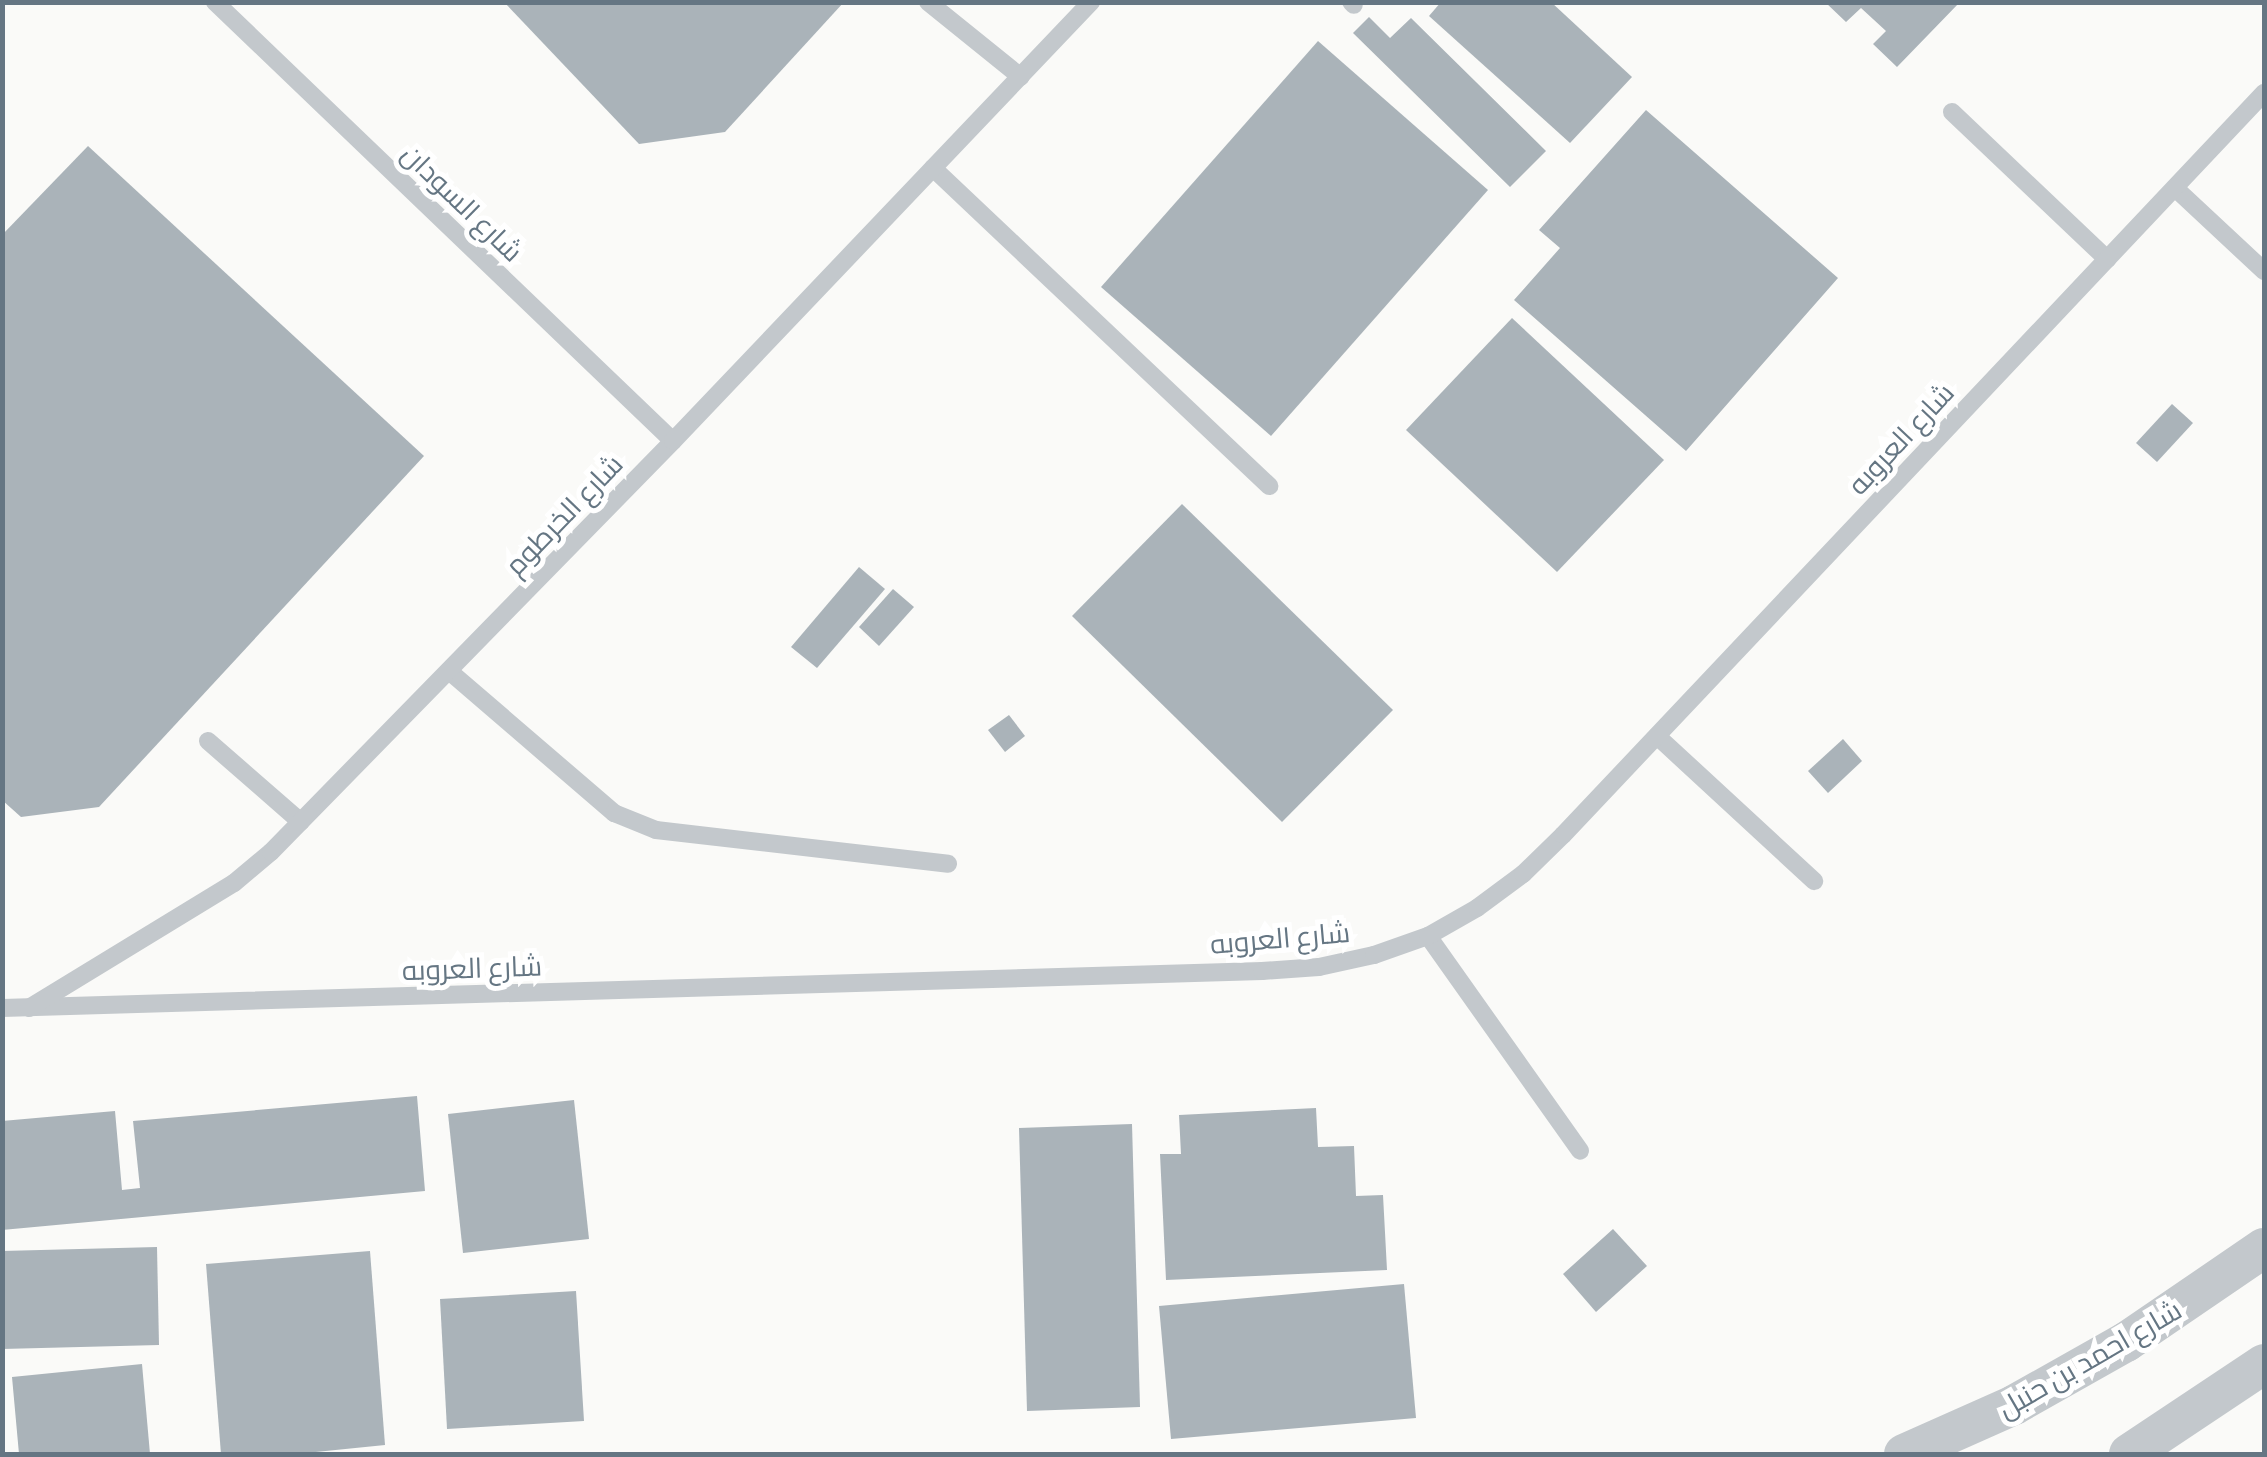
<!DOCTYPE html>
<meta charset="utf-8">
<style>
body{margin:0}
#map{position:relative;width:2267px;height:1457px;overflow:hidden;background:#fafaf8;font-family:Manrope,Cairo,sans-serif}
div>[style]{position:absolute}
.building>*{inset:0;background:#aab3b9}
.service>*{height:18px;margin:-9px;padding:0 9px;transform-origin:9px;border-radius:9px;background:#c3c8cc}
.tertiary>*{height:40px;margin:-20px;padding:0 20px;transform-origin:20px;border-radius:20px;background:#c3c8cc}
span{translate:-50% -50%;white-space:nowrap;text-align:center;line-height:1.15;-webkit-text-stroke:10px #fff;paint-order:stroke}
.street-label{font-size:28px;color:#657683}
.frame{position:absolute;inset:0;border:5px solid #657683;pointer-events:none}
</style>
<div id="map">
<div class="building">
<i style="clip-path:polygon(504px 2px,844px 2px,725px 132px,639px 144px)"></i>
<i style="clip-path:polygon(1441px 2px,1551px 2px,1632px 77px,1570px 143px,1429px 16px)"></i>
<i style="clip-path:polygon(1825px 2px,1960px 2px,1897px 67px,1873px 44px,1886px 31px,1861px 8px,1846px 22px)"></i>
<i style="clip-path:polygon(1369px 17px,1390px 38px,1411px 18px,1546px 151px,1510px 187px,1353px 33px)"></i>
<i style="clip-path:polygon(1318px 41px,1488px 190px,1271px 436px,1101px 287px)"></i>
<i style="clip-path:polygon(1646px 110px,1838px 278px,1686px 451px,1514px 300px,1560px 248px,1539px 230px)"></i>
<i style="clip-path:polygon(88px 146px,424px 456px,99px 807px,21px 817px,2px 800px,2px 235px)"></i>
<i style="clip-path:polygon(1512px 318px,1664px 460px,1557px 572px,1406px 430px)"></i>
<i style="clip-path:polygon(2172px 404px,2193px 423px,2157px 462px,2136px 443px)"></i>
<i style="clip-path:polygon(1182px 504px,1393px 710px,1282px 822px,1072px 616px)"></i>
<i style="clip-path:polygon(859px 567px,885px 589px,817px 668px,791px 647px)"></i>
<i style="clip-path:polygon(893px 589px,914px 607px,879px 646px,859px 627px)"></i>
<i style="clip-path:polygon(1009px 715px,1025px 736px,1005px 752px,988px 730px)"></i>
<i style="clip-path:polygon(1843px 739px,1862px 761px,1828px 793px,1808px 771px)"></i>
<i style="clip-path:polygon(417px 1096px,425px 1191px,2px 1230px,2px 1121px,115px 1111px,122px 1190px,140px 1188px,133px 1121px)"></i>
<i style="clip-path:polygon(574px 1100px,589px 1239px,463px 1253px,448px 1114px)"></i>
<i style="clip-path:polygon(1316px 1108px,1318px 1147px,1354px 1146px,1356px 1196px,1383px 1195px,1387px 1270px,1166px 1280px,1160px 1154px,1181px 1154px,1179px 1115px)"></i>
<i style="clip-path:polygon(1132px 1124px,1140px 1407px,1027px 1411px,1019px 1128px)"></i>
<i style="clip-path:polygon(1613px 1229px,1647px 1266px,1596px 1312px,1563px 1274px)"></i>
<i style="clip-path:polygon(157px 1247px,159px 1345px,2px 1349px,2px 1251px)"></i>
<i style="clip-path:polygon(370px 1251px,385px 1445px,296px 1454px,221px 1454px,206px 1264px)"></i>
<i style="clip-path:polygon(1404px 1284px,1416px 1418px,1171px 1439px,1159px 1306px)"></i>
<i style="clip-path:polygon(576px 1291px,584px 1421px,447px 1429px,440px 1299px)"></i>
<i style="clip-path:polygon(142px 1364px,150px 1454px,19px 1454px,12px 1377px)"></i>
</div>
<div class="service">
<i style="left:215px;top:2px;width:634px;rotate:43.79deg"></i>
<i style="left:928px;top:2px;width:119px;rotate:38.9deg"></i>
<i style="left:1351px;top:2px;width:4px;rotate:45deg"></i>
<i style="left:1952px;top:112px;width:214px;rotate:43.5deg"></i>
<i style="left:933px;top:168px;width:463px;rotate:43.4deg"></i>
<i style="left:2175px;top:188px;width:122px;rotate:43deg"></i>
<i style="left:449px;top:671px;width:218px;rotate:40.7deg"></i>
<i style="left:614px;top:813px;width:45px;rotate:22deg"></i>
<i style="left:656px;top:830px;width:294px;rotate:6.6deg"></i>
<i style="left:1657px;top:736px;width:214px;rotate:42.7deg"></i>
<i style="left:208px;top:741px;width:123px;rotate:41.1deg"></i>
<i style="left:1428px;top:936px;width:263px;rotate:54.7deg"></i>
<i style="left:2px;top:1008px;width:1261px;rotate:-1.68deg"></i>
<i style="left:1262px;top:971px;width:57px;rotate:-4deg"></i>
<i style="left:1319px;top:967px;width:56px;rotate:-12.3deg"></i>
<i style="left:1374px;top:955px;width:57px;rotate:-19.4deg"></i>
<i style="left:1428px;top:936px;width:56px;rotate:-29.7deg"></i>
<i style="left:1477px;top:908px;width:57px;rotate:-36.5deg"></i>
<i style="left:1523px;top:874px;width:56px;rotate:-44.3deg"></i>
<i style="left:1563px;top:835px;width:1021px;rotate:-46.63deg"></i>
<i style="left:29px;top:1008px;width:240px;rotate:-31.4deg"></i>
<i style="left:234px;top:883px;width:48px;rotate:-40deg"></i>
<i style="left:271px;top:852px;width:575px;rotate:-45.63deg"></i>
<i style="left:673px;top:441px;width:606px;rotate:-46.4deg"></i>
</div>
<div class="tertiary">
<i style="left:1904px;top:1454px;width:120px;rotate:-24deg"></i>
<i style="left:2014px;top:1405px;width:129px;rotate:-29.4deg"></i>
<i style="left:2126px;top:1342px;width:167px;rotate:-34.3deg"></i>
<i style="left:2129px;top:1454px;width:162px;rotate:-33.7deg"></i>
</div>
<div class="street-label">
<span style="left:463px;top:202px;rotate:44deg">شارع السودان</span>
<span style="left:1900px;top:438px;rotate:-47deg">شارع العروبه</span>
<span style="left:563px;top:514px;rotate:-46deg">شارع الخرطوم</span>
<span style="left:1280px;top:937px;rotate:-5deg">شارع العروبه</span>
<span style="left:472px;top:967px;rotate:-2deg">شارع العروبه</span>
<span style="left:2089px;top:1358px;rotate:-30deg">شارع احمد بن حنبل</span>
</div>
<div class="frame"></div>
</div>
